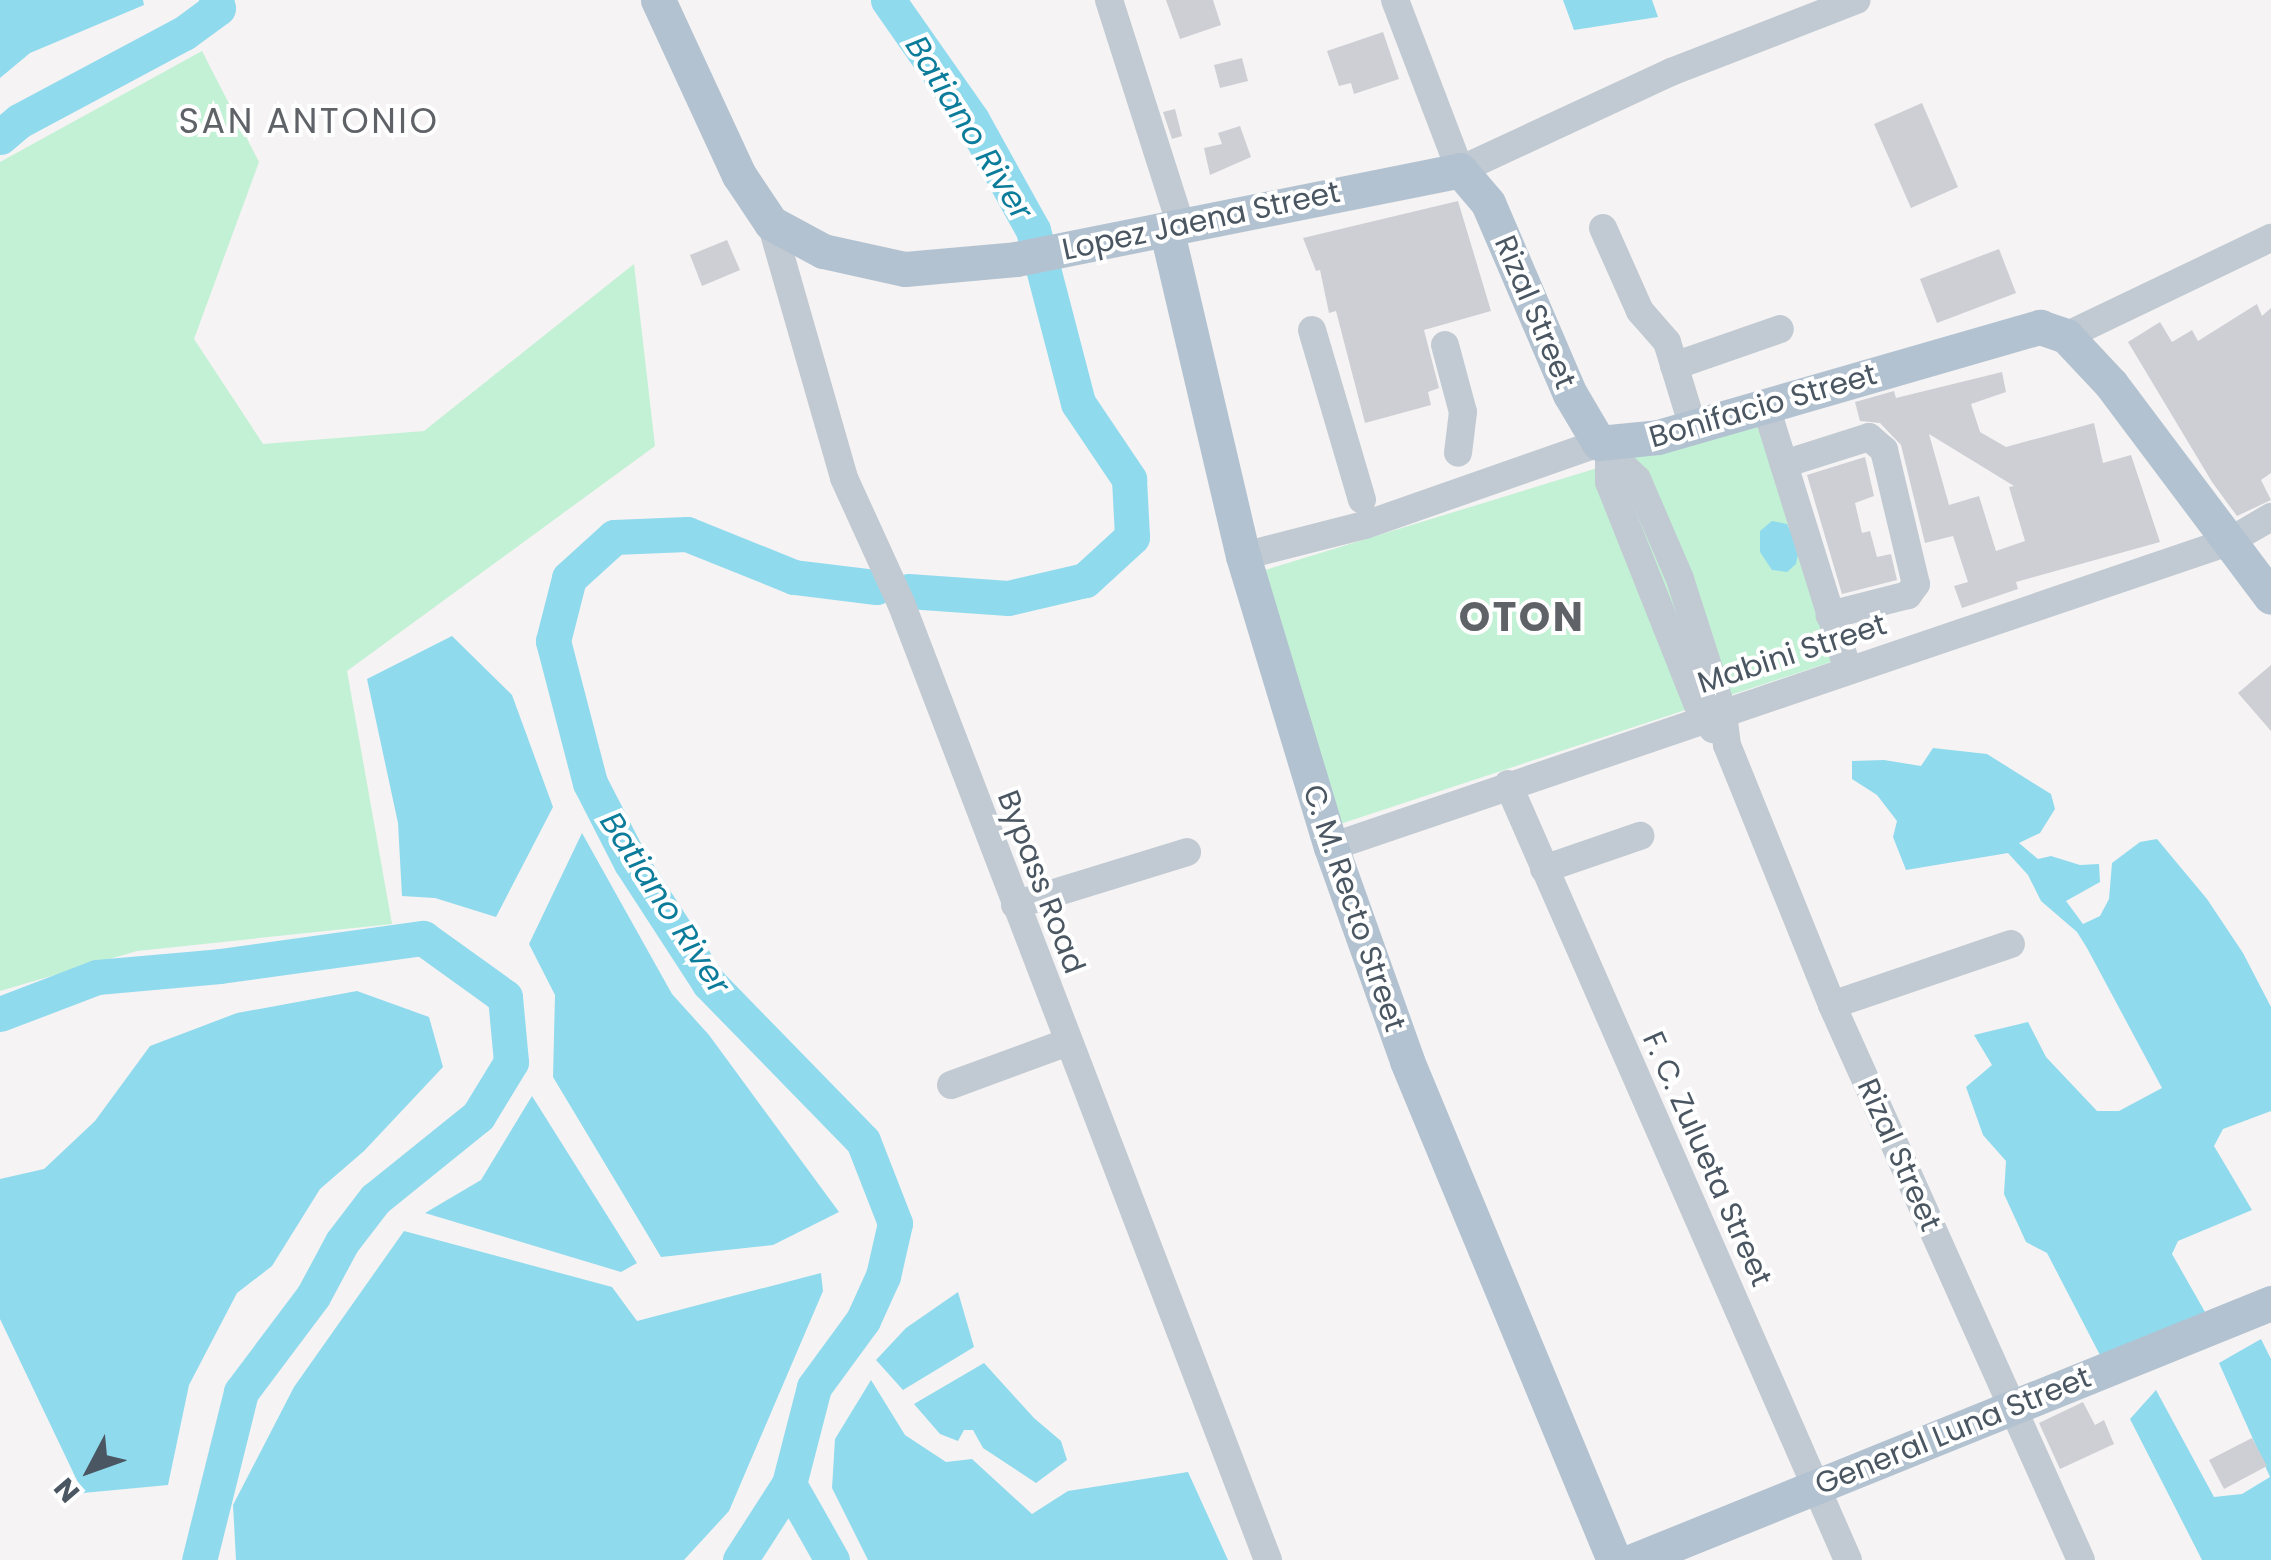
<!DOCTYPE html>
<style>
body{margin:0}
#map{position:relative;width:2271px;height:1560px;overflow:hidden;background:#f5f3f3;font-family:Poppins,sans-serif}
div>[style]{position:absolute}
.green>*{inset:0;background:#c3f1d5}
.water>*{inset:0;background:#90daee}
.river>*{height:35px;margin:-17.5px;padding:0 17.5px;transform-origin:17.5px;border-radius:17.5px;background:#90daee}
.building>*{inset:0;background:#cdcfd5}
.minor>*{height:28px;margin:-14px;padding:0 14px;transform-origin:14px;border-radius:14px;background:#c1cad2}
.major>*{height:35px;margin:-17.5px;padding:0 17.5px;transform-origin:17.5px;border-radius:17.5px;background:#b3c2d1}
span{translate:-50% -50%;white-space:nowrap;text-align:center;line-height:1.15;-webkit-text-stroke:8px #fff;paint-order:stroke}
.street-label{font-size:30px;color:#4a5661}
.water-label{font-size:32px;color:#0c7c9b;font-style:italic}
.quarter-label{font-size:35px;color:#5f6368;letter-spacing:2.5px}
.district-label{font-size:40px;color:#5f6368;font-weight:700;letter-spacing:2.5px}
.north{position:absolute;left:40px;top:1420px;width:100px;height:100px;-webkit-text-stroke:8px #fff;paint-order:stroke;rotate:229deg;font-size:28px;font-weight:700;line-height:40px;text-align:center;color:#4a5661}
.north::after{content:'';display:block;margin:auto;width:35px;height:45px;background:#4a5661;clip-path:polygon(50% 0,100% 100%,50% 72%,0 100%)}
</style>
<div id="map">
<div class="green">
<i style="clip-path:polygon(202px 51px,259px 162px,194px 339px,263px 444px,424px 431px,634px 264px,655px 446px,347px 671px,392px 924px,137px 951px,0 991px,0 162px)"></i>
<i style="clip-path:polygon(1760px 418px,1834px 661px,1337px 825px,1262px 571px)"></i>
</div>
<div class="water">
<i style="clip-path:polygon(0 0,143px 0,144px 5px,30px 53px,0 78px)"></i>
<i style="clip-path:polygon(1563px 0,1652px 0,1658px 17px,1574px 30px)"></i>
<i style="clip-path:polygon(1772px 521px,1787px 524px,1799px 549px,1796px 564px,1787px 572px,1772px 570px,1760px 552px,1760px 531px)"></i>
<i style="clip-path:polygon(452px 636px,512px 695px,553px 807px,496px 917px,435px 898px,402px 896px,398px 823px,367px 679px)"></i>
<i style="clip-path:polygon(1933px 748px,1987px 754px,2051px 794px,2055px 809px,2040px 833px,2019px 843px,2038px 859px,2051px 856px,2080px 865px,2099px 864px,2100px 882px,2066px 901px,2083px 924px,2100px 916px,2109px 899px,2112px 863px,2140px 842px,2157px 839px,2207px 899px,2243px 953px,2271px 1007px,2271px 1111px,2223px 1129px,2214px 1146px,2252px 1210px,2178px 1241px,2172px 1254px,2205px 1312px,2101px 1357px,2047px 1253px,2026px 1242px,2004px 1194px,2006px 1161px,1983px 1135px,1966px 1087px,1992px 1065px,1974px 1035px,2028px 1022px,2046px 1057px,2097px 1111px,2119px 1111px,2162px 1088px,2087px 948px,2077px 932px,2041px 901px,2028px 875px,2008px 853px,1906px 870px,1893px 837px,1897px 821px,1877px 795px,1852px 779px,1852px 761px,1884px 760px,1921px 766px)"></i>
<i style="clip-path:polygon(582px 833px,672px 994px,709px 1035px,839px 1212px,773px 1245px,661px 1257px,553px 1077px,555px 995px,529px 944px)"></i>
<i style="clip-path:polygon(357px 991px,429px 1017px,443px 1067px,364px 1151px,320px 1189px,272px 1266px,237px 1293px,189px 1385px,168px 1485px,83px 1493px,0 1319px,0 1179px,44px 1169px,95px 1121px,150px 1046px,237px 1013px)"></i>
<i style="clip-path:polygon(532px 1096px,637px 1263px,621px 1272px,425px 1213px,481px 1180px)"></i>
<i style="clip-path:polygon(404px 1231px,612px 1287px,637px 1321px,821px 1273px,823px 1291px,729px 1511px,684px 1560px,236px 1560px,233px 1505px,294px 1387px)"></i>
<i style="clip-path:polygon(958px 1292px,974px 1347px,903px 1390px,876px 1360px,906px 1328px)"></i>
<i style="clip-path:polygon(2261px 1339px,2271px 1359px,2271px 1560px,2202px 1560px,2130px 1419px,2156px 1390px,2214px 1497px,2242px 1494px,2270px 1477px,2219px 1363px)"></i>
<i style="clip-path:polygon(984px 1363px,1034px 1418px,1061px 1441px,1067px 1460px,1036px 1483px,983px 1448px,973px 1430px,964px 1430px,958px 1441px,940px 1434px,914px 1404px)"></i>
<i style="clip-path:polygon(871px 1380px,905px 1435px,946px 1462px,972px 1459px,1032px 1514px,1068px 1491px,1188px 1472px,1228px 1560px,868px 1560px,832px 1488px,835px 1439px)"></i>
</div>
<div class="river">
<i style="left:888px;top:0;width:146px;rotate:55deg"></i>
<i style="left:972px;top:120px;width:126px;rotate:61deg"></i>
<i style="left:1033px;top:230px;width:179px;rotate:75.4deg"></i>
<i style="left:1078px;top:403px;width:92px;rotate:56.1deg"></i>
<i style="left:1129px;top:479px;width:58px;rotate:87deg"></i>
<i style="left:1132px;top:537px;width:64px;rotate:137.5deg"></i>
<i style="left:1085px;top:580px;width:79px;rotate:166.8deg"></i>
<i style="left:1008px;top:598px;width:100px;rotate:-176deg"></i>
<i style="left:0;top:137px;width:25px;rotate:-40deg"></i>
<i style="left:19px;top:121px;width:187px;rotate:-28.1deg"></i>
<i style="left:184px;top:33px;width:42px;rotate:-36.3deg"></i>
<i style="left:218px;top:8px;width:8px;rotate:-104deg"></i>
<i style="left:0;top:1014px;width:104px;rotate:-20.9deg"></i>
<i style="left:97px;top:977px;width:123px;rotate:-5.1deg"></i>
<i style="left:220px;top:966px;width:205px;rotate:-7.9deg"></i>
<i style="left:423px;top:938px;width:101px;rotate:35.7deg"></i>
<i style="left:505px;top:997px;width:65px;rotate:84.7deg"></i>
<i style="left:511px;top:1062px;width:63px;rotate:121.4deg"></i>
<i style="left:478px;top:1116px;width:132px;rotate:141.1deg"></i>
<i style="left:375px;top:1199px;width:54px;rotate:127.5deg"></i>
<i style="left:342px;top:1242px;width:61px;rotate:118.2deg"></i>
<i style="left:313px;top:1296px;width:120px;rotate:126.9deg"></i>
<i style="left:241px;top:1392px;width:173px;rotate:104deg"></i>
<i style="left:740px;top:1560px;width:90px;rotate:-57.2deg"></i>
<i style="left:832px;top:1560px;width:87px;rotate:-119.5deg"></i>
<i style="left:789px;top:1484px;width:100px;rotate:-75.5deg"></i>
<i style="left:814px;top:1387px;width:83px;rotate:-53.8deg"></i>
<i style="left:863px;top:1320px;width:48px;rotate:-65.6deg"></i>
<i style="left:883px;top:1276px;width:54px;rotate:-77.2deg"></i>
<i style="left:895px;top:1223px;width:88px;rotate:-111.3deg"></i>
<i style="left:863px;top:1141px;width:221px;rotate:-134.3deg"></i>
<i style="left:709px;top:983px;width:143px;rotate:-123deg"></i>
<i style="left:631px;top:863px;width:90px;rotate:-117.1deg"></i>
<i style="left:590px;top:783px;width:147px;rotate:-104.6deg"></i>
<i style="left:553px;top:641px;width:65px;rotate:-75.7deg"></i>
<i style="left:569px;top:578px;width:61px;rotate:-42.3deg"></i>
<i style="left:614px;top:537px;width:73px;rotate:-2.4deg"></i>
<i style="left:687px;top:534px;width:115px;rotate:21.9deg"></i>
<i style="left:794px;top:577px;width:83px;rotate:7deg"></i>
</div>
<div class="building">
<i style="clip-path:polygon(1166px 0,1213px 0,1221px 25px,1180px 39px)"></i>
<i style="clip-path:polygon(1383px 32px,1399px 79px,1354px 94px,1351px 83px,1339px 86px,1327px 51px)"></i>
<i style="clip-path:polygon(1242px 58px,1248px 81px,1220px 88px,1214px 65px)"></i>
<i style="clip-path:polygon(1922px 103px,1958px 187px,1911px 208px,1874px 124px)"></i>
<i style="clip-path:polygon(1175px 109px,1182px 136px,1172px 139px,1163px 112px)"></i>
<i style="clip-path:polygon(1240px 126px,1251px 157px,1210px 175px,1204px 148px,1222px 144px,1218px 133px)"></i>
<i style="clip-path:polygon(1458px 201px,1491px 311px,1424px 330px,1439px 388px,1428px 392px,1431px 405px,1365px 423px,1336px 311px,1329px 313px,1320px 270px,1316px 271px,1303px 238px)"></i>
<i style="clip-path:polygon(727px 240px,740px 270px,702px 286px,690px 255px)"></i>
<i style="clip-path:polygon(1999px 249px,2016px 293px,1937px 323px,1920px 279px)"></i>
<i style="clip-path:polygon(2257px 304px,2262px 316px,2271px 308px,2271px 473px,2261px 480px,2271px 500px,2237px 516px,2212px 482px,2128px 342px,2160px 322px,2172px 342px,2192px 330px,2198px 341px)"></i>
<i style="clip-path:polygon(evenodd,2002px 372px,2006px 392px,1971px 404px,1980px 432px,2006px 447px,2094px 423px,2103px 463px,2131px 455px,2160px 542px,2016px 582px,2018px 589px,1962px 608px,1954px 586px,1968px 582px,1953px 536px,1925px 543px,1901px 445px,1880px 423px,1860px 421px,1855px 402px,1894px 391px,1896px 398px,2002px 372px,1929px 434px,2014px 486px,2009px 487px,2025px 541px,1996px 551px,1979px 496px,1949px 505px,1929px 434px)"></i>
<i style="clip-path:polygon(1865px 457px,1874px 496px,1855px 503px,1862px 533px,1870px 531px,1877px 557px,1891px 554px,1897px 580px,1842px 594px,1807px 475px)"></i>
<i style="clip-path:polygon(2271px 665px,2271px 731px,2238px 693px)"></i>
<i style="clip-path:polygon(2083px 1402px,2095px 1425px,2104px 1420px,2114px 1444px,2060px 1469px,2039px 1423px)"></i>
<i style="clip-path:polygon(2252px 1438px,2267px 1466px,2224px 1489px,2209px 1460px)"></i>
</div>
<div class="minor">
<i style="left:1109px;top:0;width:240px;rotate:72.3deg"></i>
<i style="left:1395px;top:0;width:182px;rotate:69.1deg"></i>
<i style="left:1460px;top:170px;width:233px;rotate:-24.9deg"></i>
<i style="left:1671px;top:72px;width:199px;rotate:-21.2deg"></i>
<i style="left:771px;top:223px;width:265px;rotate:74deg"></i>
<i style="left:844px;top:478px;width:137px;rotate:65.5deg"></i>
<i style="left:901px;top:603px;width:1025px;rotate:69.02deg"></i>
<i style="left:1603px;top:228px;width:91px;rotate:66deg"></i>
<i style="left:1640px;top:311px;width:41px;rotate:48.9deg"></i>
<i style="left:1667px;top:342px;width:89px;rotate:73deg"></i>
<i style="left:1312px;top:330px;width:177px;rotate:73.6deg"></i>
<i style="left:2066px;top:336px;width:227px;rotate:-25.6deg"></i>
<i style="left:1445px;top:345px;width:69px;rotate:75deg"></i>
<i style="left:1463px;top:412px;width:41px;rotate:97deg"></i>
<i style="left:1674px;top:366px;width:112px;rotate:-19.2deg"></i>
<i style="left:1766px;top:407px;width:276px;rotate:72.7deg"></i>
<i style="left:1609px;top:455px;width:27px;rotate:90deg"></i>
<i style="left:1609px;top:482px;width:254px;rotate:68.3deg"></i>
<i style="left:1703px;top:718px;width:15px;rotate:48deg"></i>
<i style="left:1784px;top:464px;width:89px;rotate:-17.6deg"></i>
<i style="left:1869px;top:437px;width:20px;rotate:41deg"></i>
<i style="left:1884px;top:450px;width:138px;rotate:76.6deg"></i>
<i style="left:1916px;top:584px;width:14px;rotate:126deg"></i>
<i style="left:1908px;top:595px;width:81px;rotate:165.6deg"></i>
<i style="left:1243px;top:556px;width:126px;rotate:-14.3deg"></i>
<i style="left:1365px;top:525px;width:248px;rotate:-19.3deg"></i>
<i style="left:1599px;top:443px;width:52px;rotate:43.5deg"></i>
<i style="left:1637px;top:479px;width:109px;rotate:66.7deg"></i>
<i style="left:1680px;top:579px;width:141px;rotate:72.2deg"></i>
<i style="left:1723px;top:713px;width:32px;rotate:83deg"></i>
<i style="left:1727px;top:745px;width:280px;rotate:68deg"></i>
<i style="left:1832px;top:1005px;width:608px;rotate:65.84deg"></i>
<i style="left:1508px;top:784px;width:847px;rotate:66.34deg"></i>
<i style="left:1331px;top:847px;width:947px;rotate:-18.78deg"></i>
<i style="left:2228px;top:542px;width:50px;rotate:-30.2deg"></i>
<i style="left:1544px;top:869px;width:102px;rotate:-19deg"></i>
<i style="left:1015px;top:905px;width:180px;rotate:-17.1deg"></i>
<i style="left:1832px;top:1005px;width:189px;rotate:-18.8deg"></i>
<i style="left:951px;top:1085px;width:125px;rotate:-20.2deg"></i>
</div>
<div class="major">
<i style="left:658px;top:0;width:193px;rotate:65.2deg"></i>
<i style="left:739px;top:175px;width:58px;rotate:56.3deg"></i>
<i style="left:771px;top:223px;width:59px;rotate:28.3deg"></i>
<i style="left:823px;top:251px;width:84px;rotate:12.4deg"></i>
<i style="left:905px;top:269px;width:111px;rotate:-5.1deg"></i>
<i style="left:1016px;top:259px;width:453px;rotate:-11.3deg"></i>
<i style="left:1460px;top:170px;width:43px;rotate:49.7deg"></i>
<i style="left:1488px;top:203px;width:208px;rotate:66.8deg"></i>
<i style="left:1570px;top:394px;width:57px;rotate:59.4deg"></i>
<i style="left:1599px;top:443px;width:59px;rotate:-5.8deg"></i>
<i style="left:1658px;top:437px;width:398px;rotate:-16.1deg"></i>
<i style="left:2040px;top:327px;width:28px;rotate:19deg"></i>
<i style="left:2066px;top:336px;width:66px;rotate:46.8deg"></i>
<i style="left:2111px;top:384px;width:266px;rotate:53.1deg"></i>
<i style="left:1167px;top:232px;width:333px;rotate:76.8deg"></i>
<i style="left:1243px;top:556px;width:304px;rotate:73.2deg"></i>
<i style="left:1331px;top:847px;width:227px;rotate:70.4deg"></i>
<i style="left:1407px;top:1061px;width:540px;rotate:67.47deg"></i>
<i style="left:1635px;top:1560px;width:686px;rotate:-22deg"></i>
</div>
<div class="street-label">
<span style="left:1201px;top:221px;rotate:-12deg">Lopez Jaena Street</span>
<span style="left:1535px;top:312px;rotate:67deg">Rizal Street</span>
<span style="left:1763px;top:406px;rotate:-16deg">Bonifacio Street</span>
<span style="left:1792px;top:654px;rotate:-18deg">Mabini Street</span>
<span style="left:1041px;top:882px;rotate:69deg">Bypass Road</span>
<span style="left:1354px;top:908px;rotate:71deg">C. M. Recto Street</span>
<span style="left:1899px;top:1155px;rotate:66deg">Rizal Street</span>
<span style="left:1707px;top:1159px;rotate:66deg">F. C. Zulueta Street</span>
<span style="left:1953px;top:1431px;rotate:-22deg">General Luna Street</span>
</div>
<div class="water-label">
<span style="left:969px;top:128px;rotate:58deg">Batiano River</span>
<span style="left:665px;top:903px;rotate:57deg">Batiano River</span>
</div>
<div class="quarter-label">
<span style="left:309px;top:121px">SAN ANTONIO</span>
</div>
<div class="district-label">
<span style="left:1522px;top:617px">OTON</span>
</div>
<div class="north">N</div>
</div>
